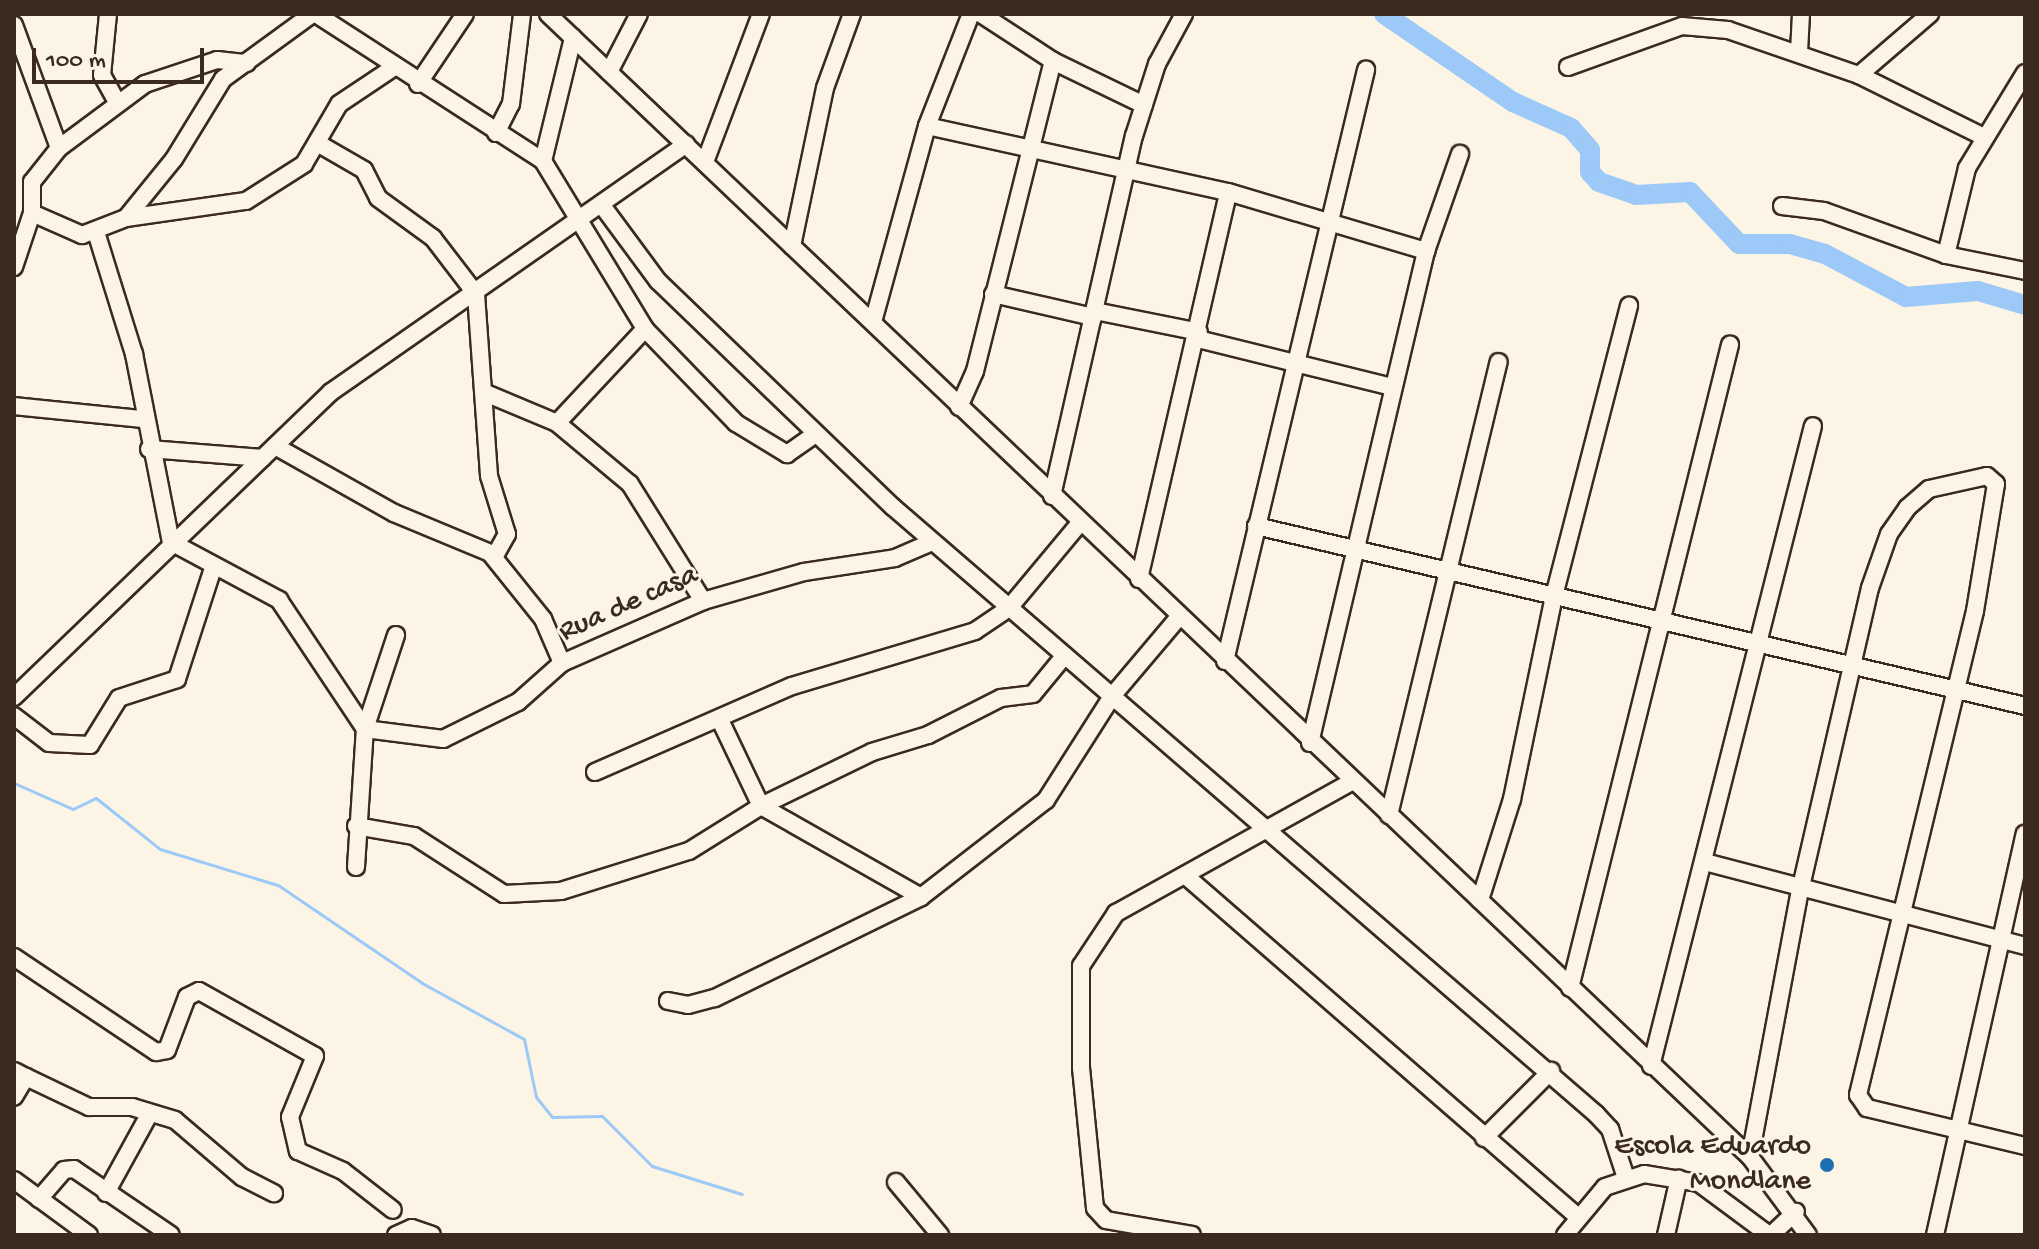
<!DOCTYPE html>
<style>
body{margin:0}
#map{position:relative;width:2039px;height:1249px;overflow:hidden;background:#fcf5e5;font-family:"Gochi Hand",sans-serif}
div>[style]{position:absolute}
.stream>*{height:3px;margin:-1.5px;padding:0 1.5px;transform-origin:1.5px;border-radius:1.5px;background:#9cc9f7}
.river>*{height:20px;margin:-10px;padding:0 10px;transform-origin:10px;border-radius:10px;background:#9cc9f7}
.roads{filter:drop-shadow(2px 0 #3b2a1e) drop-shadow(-2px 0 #3b2a1e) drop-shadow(0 2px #3b2a1e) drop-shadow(0 -2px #3b2a1e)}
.minor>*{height:16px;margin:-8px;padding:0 8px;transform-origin:8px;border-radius:8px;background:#fcf5e5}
.dots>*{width:22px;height:22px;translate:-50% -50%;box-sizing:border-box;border:4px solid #fcf5e5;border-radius:50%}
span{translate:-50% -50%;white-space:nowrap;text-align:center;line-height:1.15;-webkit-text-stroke:6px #fcf5e5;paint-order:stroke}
.street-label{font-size:30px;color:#3b2a1e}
.poi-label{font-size:30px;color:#3b2a1e}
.right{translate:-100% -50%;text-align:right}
.frame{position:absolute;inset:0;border:16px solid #3b2a1e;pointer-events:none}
.scale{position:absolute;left:32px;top:48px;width:172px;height:36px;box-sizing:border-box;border:4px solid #3b2a1e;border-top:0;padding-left:10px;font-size:24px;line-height:28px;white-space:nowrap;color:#3b2a1e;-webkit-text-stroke:6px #fcf5e5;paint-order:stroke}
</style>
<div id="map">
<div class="stream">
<i style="left:14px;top:783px;width:64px;rotate:23.8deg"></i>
<i style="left:73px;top:809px;width:25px;rotate:-26deg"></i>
<i style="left:96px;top:798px;width:82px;rotate:38.6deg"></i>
<i style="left:160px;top:849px;width:123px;rotate:17deg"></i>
<i style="left:278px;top:885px;width:174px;rotate:34.2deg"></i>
<i style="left:422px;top:983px;width:116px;rotate:28.8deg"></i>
<i style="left:524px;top:1039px;width:59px;rotate:78.3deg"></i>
<i style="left:536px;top:1097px;width:26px;rotate:51deg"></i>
<i style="left:552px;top:1117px;width:50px;rotate:-1.1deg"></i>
<i style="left:602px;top:1116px;width:71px;rotate:45deg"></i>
<i style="left:652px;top:1166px;width:94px;rotate:17.3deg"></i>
</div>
<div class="river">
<i style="left:1384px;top:14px;width:156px;rotate:34.3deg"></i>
<i style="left:1513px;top:102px;width:64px;rotate:24.1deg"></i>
<i style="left:1571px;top:128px;width:29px;rotate:49deg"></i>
<i style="left:1590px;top:150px;width:22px;rotate:90deg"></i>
<i style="left:1590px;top:172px;width:13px;rotate:48deg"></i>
<i style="left:1599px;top:182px;width:39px;rotate:19deg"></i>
<i style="left:1636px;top:195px;width:54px;rotate:-3.2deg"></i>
<i style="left:1690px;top:192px;width:71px;rotate:46.7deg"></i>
<i style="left:1739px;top:244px;width:51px"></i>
<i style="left:1790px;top:244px;width:36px;rotate:16deg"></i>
<i style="left:1825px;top:254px;width:92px;rotate:28deg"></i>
<i style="left:1906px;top:297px;width:72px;rotate:-4.8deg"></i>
<i style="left:1978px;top:291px;width:49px;rotate:16.6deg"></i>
</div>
<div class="roads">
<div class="minor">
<i style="left:108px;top:14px;width:61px;rotate:95.6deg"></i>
<i style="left:102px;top:75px;width:31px;rotate:61deg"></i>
<i style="left:316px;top:14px;width:270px;rotate:32.9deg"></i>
<i style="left:543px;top:161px;width:197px;rotate:58.7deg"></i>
<i style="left:645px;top:329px;width:131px;rotate:45.9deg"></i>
<i style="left:736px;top:423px;width:60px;rotate:31.3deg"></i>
<i style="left:787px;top:454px;width:35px;rotate:-35deg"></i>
<i style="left:548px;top:14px;width:1659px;rotate:43.56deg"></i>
<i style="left:1750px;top:1157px;width:97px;rotate:53.4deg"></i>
<i style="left:981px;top:14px;width:86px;rotate:33.1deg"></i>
<i style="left:1053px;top:61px;width:101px;rotate:25.8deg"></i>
<i style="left:14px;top:25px;width:131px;rotate:69.9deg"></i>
<i style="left:1799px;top:52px;width:38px;rotate:-87deg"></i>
<i style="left:1568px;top:67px;width:121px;rotate:-19.8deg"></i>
<i style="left:1682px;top:26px;width:46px;rotate:5deg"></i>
<i style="left:1728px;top:30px;width:139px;rotate:19deg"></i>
<i style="left:1859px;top:75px;width:137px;rotate:26.4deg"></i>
<i style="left:609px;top:72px;width:65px;rotate:-62.7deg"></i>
<i style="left:1859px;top:75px;width:94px;rotate:-40.7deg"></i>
<i style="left:418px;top:84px;width:84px;rotate:-56.1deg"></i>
<i style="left:927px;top:126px;width:308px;rotate:12.4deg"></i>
<i style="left:1228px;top:192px;width:207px;rotate:16.6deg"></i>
<i style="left:496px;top:133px;width:33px;rotate:-63deg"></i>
<i style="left:511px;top:104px;width:91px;rotate:-83deg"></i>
<i style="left:319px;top:144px;width:52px;rotate:30deg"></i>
<i style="left:364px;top:170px;width:31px;rotate:63deg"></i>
<i style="left:378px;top:198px;width:68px;rotate:36deg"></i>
<i style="left:433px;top:238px;width:71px;rotate:52.5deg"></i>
<i style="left:476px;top:294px;width:182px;rotate:85.9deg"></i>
<i style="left:489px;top:476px;width:61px;rotate:72.8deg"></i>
<i style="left:507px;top:534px;width:25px;rotate:119deg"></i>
<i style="left:543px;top:161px;width:127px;rotate:-76.3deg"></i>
<i style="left:705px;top:162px;width:158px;rotate:-69.3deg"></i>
<i style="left:601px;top:204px;width:96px;rotate:53.5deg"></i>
<i style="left:658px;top:281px;width:326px;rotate:43.9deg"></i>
<i style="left:893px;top:507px;width:929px;rotate:40.81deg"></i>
<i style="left:1596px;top:1114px;width:21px;rotate:47deg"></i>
<i style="left:1610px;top:1129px;width:52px;rotate:71.9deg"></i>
<i style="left:1782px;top:206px;width:42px;rotate:6.8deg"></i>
<i style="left:1824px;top:211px;width:130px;rotate:19.8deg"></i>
<i style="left:1946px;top:255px;width:81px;rotate:11.4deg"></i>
<i style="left:32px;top:213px;width:55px;rotate:23.7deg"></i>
<i style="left:82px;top:235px;width:47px;rotate:-21.1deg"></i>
<i style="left:126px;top:218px;width:121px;rotate:-8.1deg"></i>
<i style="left:246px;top:201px;width:69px;rotate:-32.5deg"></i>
<i style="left:304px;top:164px;width:69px;rotate:-59.7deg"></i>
<i style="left:339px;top:104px;width:65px;rotate:-33.7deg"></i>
<i style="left:126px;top:218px;width:76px;rotate:-50.9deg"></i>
<i style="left:174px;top:159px;width:94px;rotate:-58.5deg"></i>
<i style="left:223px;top:79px;width:110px;rotate:-36.1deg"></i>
<i style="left:96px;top:232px;width:128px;rotate:72.7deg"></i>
<i style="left:134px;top:354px;width:192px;rotate:78.9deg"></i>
<i style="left:171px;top:542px;width:123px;rotate:28.2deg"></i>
<i style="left:279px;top:600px;width:155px;rotate:56.3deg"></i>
<i style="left:365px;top:729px;width:79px;rotate:7.3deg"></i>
<i style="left:443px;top:739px;width:84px;rotate:-26.3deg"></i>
<i style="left:518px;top:702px;width:59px;rotate:-41.6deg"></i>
<i style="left:562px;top:663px;width:154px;rotate:-23.7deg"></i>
<i style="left:703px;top:601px;width:105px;rotate:-16deg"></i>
<i style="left:804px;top:572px;width:92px;rotate:-8.7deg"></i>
<i style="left:895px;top:558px;width:40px;rotate:-23.4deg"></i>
<i style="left:792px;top:246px;width:161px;rotate:-78.2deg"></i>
<i style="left:825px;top:88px;width:79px;rotate:-70deg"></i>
<i style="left:1946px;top:255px;width:89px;rotate:-76.4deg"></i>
<i style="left:1967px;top:168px;width:111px;rotate:-58.6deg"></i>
<i style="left:14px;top:267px;width:57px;rotate:-71.6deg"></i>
<i style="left:32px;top:213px;width:31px;rotate:-90deg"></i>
<i style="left:32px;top:182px;width:43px;rotate:-51.5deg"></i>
<i style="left:59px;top:148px;width:107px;rotate:-36.7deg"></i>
<i style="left:145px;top:84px;width:76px;rotate:-18.4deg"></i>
<i style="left:217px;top:60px;width:30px;rotate:6deg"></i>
<i style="left:993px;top:294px;width:103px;rotate:13deg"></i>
<i style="left:1095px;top:311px;width:106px;rotate:11.4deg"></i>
<i style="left:873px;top:322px;width:203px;rotate:-74.6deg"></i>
<i style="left:927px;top:126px;width:120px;rotate:-68.6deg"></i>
<i style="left:1198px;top:339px;width:200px;rotate:13.9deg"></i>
<i style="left:483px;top:392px;width:80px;rotate:22.7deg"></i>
<i style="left:557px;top:423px;width:95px;rotate:39.9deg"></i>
<i style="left:630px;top:484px;width:138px;rotate:58deg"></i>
<i style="left:14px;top:406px;width:129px;rotate:5.8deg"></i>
<i style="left:959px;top:407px;width:39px;rotate:-66deg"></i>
<i style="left:975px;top:371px;width:320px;rotate:-75.9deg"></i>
<i style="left:557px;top:423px;width:129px;rotate:-46.9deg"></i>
<i style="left:275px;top:446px;width:137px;rotate:29.4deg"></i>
<i style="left:394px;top:513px;width:104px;rotate:22.6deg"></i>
<i style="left:490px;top:553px;width:85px;rotate:51.2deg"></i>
<i style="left:543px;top:619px;width:48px;rotate:66.6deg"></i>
<i style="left:149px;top:449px;width:114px;rotate:4.5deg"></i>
<i style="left:1052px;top:496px;width:369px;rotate:-77.2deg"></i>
<i style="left:1134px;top:136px;width:76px;rotate:-72.3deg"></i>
<i style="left:1157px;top:64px;width:57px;rotate:-61.6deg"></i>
<i style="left:1256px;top:526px;width:790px;rotate:13.17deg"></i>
<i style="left:1139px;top:579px;width:397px;rotate:-77deg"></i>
<i style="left:1225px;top:661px;width:608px;rotate:-76.58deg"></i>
<i style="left:14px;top:697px;width:440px;rotate:-43.9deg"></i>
<i style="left:331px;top:392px;width:433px;rotate:-34.9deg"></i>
<i style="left:14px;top:716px;width:44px;rotate:37.6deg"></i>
<i style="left:49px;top:743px;width:41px;rotate:2.8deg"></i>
<i style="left:90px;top:745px;width:55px;rotate:-58.3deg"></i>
<i style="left:119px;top:698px;width:61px;rotate:-18.1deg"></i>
<i style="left:177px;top:679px;width:117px;rotate:-72deg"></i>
<i style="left:721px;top:722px;width:93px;rotate:64.5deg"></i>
<i style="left:761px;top:806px;width:184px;rotate:29.6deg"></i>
<i style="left:1310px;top:743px;width:505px;rotate:-76.73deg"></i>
<i style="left:1426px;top:251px;width:103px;rotate:-70.7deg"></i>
<i style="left:595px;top:772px;width:215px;rotate:-23.6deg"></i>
<i style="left:792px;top:686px;width:191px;rotate:-16.7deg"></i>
<i style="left:975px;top:631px;width:41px;rotate:-34.1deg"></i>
<i style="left:1009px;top:608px;width:109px;rotate:-50.2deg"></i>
<i style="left:1389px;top:815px;width:466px;rotate:-76.4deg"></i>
<i style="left:356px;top:826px;width:59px;rotate:9.8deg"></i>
<i style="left:414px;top:836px;width:107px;rotate:32.8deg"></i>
<i style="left:504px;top:894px;width:57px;rotate:-3deg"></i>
<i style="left:561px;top:891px;width:134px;rotate:-17.4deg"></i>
<i style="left:689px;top:851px;width:85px;rotate:-32deg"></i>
<i style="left:761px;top:806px;width:123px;rotate:-25.9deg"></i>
<i style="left:872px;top:752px;width:59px;rotate:-16.9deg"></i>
<i style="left:928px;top:735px;width:82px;rotate:-26.9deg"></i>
<i style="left:1001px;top:698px;width:32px;rotate:-7deg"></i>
<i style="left:1033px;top:694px;width:50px;rotate:-50.6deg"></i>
<i style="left:1705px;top:862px;width:331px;rotate:14.7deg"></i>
<i style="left:356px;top:867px;width:138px;rotate:-86.3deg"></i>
<i style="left:365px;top:729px;width:99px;rotate:-71.7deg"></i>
<i style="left:1187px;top:877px;width:518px;rotate:41.01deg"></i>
<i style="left:1480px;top:900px;width:106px;rotate:-72.4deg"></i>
<i style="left:1512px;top:799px;width:207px;rotate:-78.3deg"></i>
<i style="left:1554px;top:596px;width:300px;rotate:-75.5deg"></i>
<i style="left:14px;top:957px;width:171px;rotate:33.8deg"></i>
<i style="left:156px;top:1052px;width:11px;rotate:-10deg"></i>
<i style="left:167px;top:1050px;width:57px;rotate:-69.3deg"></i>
<i style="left:187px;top:997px;width:13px;rotate:-27deg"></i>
<i style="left:199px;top:991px;width:133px;rotate:29.3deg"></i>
<i style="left:315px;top:1056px;width:66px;rotate:112.3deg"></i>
<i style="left:290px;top:1117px;width:35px;rotate:77deg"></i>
<i style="left:298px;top:1151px;width:49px;rotate:24deg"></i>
<i style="left:343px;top:1171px;width:63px;rotate:38deg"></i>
<i style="left:1570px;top:988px;width:663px;rotate:-76.03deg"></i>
<i style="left:668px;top:1001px;width:20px;rotate:11deg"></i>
<i style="left:688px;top:1005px;width:28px;rotate:-15deg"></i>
<i style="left:715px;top:998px;width:229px;rotate:-26.1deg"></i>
<i style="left:921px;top:897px;width:158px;rotate:-37.8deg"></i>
<i style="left:1046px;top:800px;width:125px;rotate:-57.5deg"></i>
<i style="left:1113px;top:695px;width:102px;rotate:-49.8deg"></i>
<i style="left:1651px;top:1066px;width:660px;rotate:-75.8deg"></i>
<i style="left:14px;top:1071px;width:13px;rotate:27deg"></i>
<i style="left:26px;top:1077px;width:23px;rotate:121deg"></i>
<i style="left:26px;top:1077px;width:70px;rotate:25.5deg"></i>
<i style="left:89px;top:1107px;width:43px"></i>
<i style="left:132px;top:1107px;width:45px;rotate:16.8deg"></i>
<i style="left:175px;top:1120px;width:88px;rotate:40.4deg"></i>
<i style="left:242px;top:1177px;width:36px;rotate:27deg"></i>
<i style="left:1484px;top:1138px;width:95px;rotate:-45deg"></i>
<i style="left:1750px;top:1157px;width:271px;rotate:-79.4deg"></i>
<i style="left:1800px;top:891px;width:311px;rotate:-77deg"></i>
<i style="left:1870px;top:588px;width:57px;rotate:-70.6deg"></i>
<i style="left:1889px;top:534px;width:32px;rotate:-55deg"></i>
<i style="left:1907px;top:508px;width:29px;rotate:-41deg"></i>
<i style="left:1929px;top:489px;width:59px;rotate:-12.6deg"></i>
<i style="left:1987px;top:476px;width:12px;rotate:42deg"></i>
<i style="left:1996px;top:484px;width:129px;rotate:99.4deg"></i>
<i style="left:1975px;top:611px;width:498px;rotate:103.6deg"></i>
<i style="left:1858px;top:1095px;width:16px;rotate:55deg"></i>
<i style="left:1867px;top:1108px;width:163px;rotate:13.5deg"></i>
<i style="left:14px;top:1180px;width:93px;rotate:36.3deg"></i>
<i style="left:896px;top:1182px;width:69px;rotate:50.3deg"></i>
<i style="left:106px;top:1193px;width:91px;rotate:-61.2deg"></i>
<i style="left:39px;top:1199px;width:38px;rotate:-49deg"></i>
<i style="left:64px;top:1170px;width:10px;rotate:-6deg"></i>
<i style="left:74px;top:1169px;width:117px;rotate:34.2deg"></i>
<i style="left:396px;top:1235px;width:17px;rotate:-24deg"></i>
<i style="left:412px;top:1228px;width:21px;rotate:19deg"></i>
<i style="left:1192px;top:1235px;width:87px;rotate:-170.1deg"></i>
<i style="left:1106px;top:1220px;width:16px;rotate:-133deg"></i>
<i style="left:1095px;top:1208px;width:141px;rotate:-95.7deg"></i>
<i style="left:1081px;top:1068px;width:102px;rotate:-90deg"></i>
<i style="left:1081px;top:966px;width:64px;rotate:-56.6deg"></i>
<i style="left:1116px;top:913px;width:271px;rotate:-29.1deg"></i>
<i style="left:1565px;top:1235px;width:62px;rotate:-50.2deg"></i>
<i style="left:1605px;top:1187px;width:41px;rotate:-18.4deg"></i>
<i style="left:1644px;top:1174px;width:56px;rotate:9.3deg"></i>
<i style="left:1699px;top:1183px;width:87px;rotate:36.6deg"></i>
<i style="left:1666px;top:1235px;width:58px;rotate:-77.2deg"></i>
<i style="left:1771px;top:1235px;width:34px;rotate:-43deg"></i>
<i style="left:1935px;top:1235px;width:411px;rotate:-77.4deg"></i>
</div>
</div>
<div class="dots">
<i style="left:1827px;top:1165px;background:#1f6fb2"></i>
</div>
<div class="street-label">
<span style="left:629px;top:605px;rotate:-24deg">Rua de casa</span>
</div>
<div class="poi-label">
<span class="right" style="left:1811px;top:1165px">Escola Eduardo<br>Mondlane</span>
</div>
<div class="frame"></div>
<div class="scale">100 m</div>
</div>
